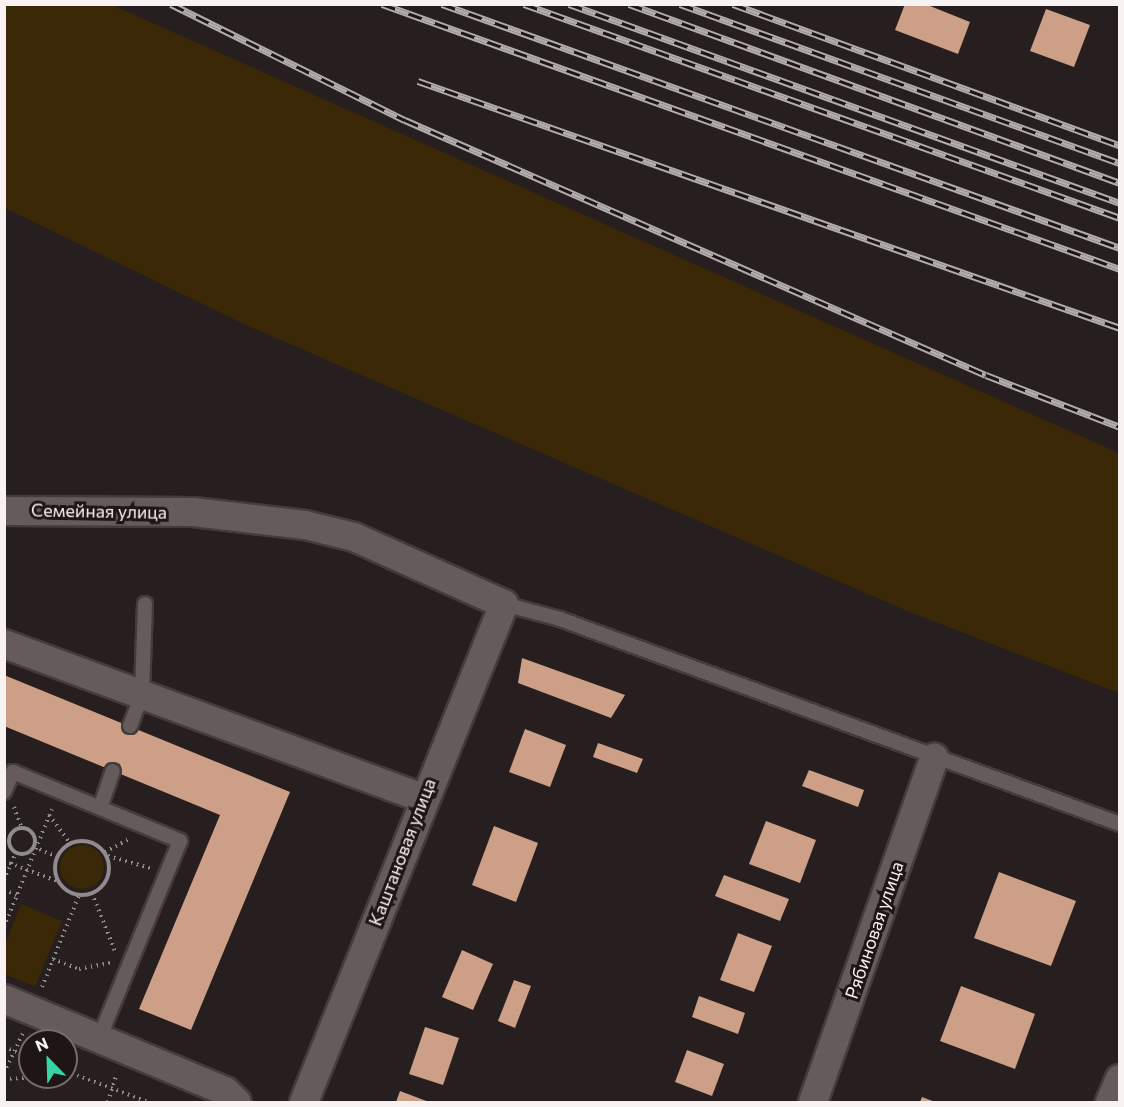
<!DOCTYPE html>
<meta charset="utf-8">
<style>
body{margin:0}
#map{position:relative;width:1124px;height:1107px;overflow:hidden;background:#271f1f;font-family:Commissioner,sans-serif}
div>[style]{position:absolute}
.green>*{inset:0;background:#3a2806}
.round{border-radius:50%}
.building>*{inset:0;background:#cc9f86}
.path>*{height:4px;margin-top:-2px;transform-origin:0;background:repeating-linear-gradient(90deg,#928b8b 0 1.5px,transparent 0 6px)}
.path>.ring{margin:-2px;padding:0;box-sizing:content-box;background:none;border:4px solid #928b8b;border-radius:50%}
.roads{filter:drop-shadow(2px 0 #433c3c) drop-shadow(-2px 0 #433c3c) drop-shadow(0 2px #433c3c) drop-shadow(0 -2px #433c3c)}
.service>*{height:14px;margin:-7px;padding:0 7px;transform-origin:7px;border-radius:7px;background:#655b5a}
.minor>*{height:28px;margin:-14px;padding:0 14px;transform-origin:14px;border-radius:14px;background:#655b5a}
.rail>*{height:7px;margin-top:-3.5px;transform-origin:0;background:repeating-linear-gradient(90deg,#1e1615 0 14px,#b2acac 0 28px);box-sizing:border-box;border-block:2px solid #b2acac}
span{translate:-50% -50%;white-space:nowrap;text-align:center;line-height:1.15;-webkit-text-stroke:6px #1e1615;paint-order:stroke}
.street-label{font-size:18px;color:#f8f2f2}
.frame{position:absolute;inset:0;border:6px solid #f8f2f2;pointer-events:none}
.north{position:absolute;left:18px;top:1029px;width:60px;height:60px;box-sizing:border-box;background:#1e1615;border:2px solid #756e6d;border-radius:50%;rotate:337deg;font-size:16px;font-weight:700;line-height:24px;text-align:center;color:#f8f2f2}
.north::after{content:'';display:block;margin:auto;width:21px;height:27px;background:#39d4a5;clip-path:polygon(50% 0,100% 100%,50% 72%,0 100%)}
</style>
<div id="map">
<div class="green">
<i style="clip-path:polygon(5px 4px,112px 5px,1119px 453px,1119px 693px,907px 611px,248px 326px,5px 208px)"></i>
<i class="round" style="left:60px;top:845px;width:44px;height:44px"></i>
<i style="clip-path:polygon(21px 904px,62px 921px,35px 987px,5px 974px,5px 944px)"></i>
</div>
<div class="building">
<i style="clip-path:polygon(905px 4px,925px 4px,970px 22px,958px 54px,895px 30px)"></i>
<i style="clip-path:polygon(1046px 9px,1090px 25px,1074px 67px,1030px 51px)"></i>
<i style="clip-path:polygon(522px 658px,625px 695px,611px 718px,518px 683px)"></i>
<i style="clip-path:polygon(4px 675px,290px 792px,191px 1030px,139px 1009px,220px 815px,4px 726px)"></i>
<i style="clip-path:polygon(525px 729px,566px 745px,550px 787px,509px 772px)"></i>
<i style="clip-path:polygon(598px 743px,643px 759px,637px 773px,593px 757px)"></i>
<i style="clip-path:polygon(809px 770px,864px 790px,858px 807px,802px 786px)"></i>
<i style="clip-path:polygon(766px 821px,816px 840px,800px 883px,749px 864px)"></i>
<i style="clip-path:polygon(494px 826px,538px 843px,516px 902px,472px 885px)"></i>
<i style="clip-path:polygon(999px 872px,1076px 901px,1051px 966px,974px 938px)"></i>
<i style="clip-path:polygon(724px 875px,789px 899px,780px 921px,715px 896px)"></i>
<i style="clip-path:polygon(738px 933px,772px 946px,754px 992px,720px 980px)"></i>
<i style="clip-path:polygon(462px 950px,493px 964px,473px 1010px,442px 997px)"></i>
<i style="clip-path:polygon(514px 980px,531px 986px,515px 1028px,498px 1021px)"></i>
<i style="clip-path:polygon(961px 986px,1035px 1014px,1015px 1069px,940px 1041px)"></i>
<i style="clip-path:polygon(699px 996px,745px 1013px,738px 1034px,692px 1017px)"></i>
<i style="clip-path:polygon(425px 1027px,459px 1038px,443px 1085px,409px 1074px)"></i>
<i style="clip-path:polygon(687px 1050px,724px 1064px,712px 1096px,675px 1082px)"></i>
<i style="clip-path:polygon(400px 1091px,429px 1102px,396px 1102px)"></i>
<i style="clip-path:polygon(922px 1097px,935px 1102px,920px 1102px)"></i>
</div>
<div class="path">
<i style="left:14px;top:807px;width:23px;rotate:70deg"></i>
<i style="left:49px;top:815px;width:35px;rotate:53deg"></i>
<i class="ring" style="left:9px;top:828px;width:22px;height:22px"></i>
<i class="ring" style="left:55px;top:841px;width:50px;height:50px"></i>
<i style="left:34px;top:847px;width:25px;rotate:23deg"></i>
<i style="left:105px;top:852px;width:26px;rotate:-28deg"></i>
<i style="left:108px;top:856px;width:44px;rotate:15.9deg"></i>
<i style="left:4px;top:861px;width:57px;rotate:20.7deg"></i>
<i style="left:4px;top:880px;width:30px;rotate:-67deg"></i>
<i style="left:4px;top:890px;width:14px;rotate:21deg"></i>
<i style="left:92px;top:893px;width:62px;rotate:68.4deg"></i>
<i style="left:4px;top:927px;width:127px;rotate:-67.9deg"></i>
<i style="left:53px;top:959px;width:28px;rotate:21deg"></i>
<i style="left:79px;top:969px;width:32px;rotate:-11deg"></i>
<i style="left:42px;top:987px;width:99px;rotate:-68.1deg"></i>
<i style="left:4px;top:1047px;width:28px;rotate:21deg"></i>
<i style="left:66px;top:1071px;width:88px;rotate:20.7deg"></i>
<i style="left:4px;top:1073px;width:44px;rotate:-64.6deg"></i>
<i style="left:4px;top:1079px;width:71px;rotate:-3.2deg"></i>
<i style="left:108px;top:1102px;width:28px;rotate:-73deg"></i>
</div>
<div class="roads">
<div class="service">
<i style="left:504px;top:604px;width:58px;rotate:15deg"></i>
<i style="left:560px;top:619px;width:596px;rotate:20.11deg"></i>
<i style="left:130px;top:726px;width:34px;rotate:-69deg"></i>
<i style="left:142px;top:694px;width:90px;rotate:-88.1deg"></i>
<i style="left:4px;top:792px;width:22px;rotate:-66deg"></i>
<i style="left:13px;top:772px;width:181px;rotate:22.4deg"></i>
<i style="left:180px;top:841px;width:211px;rotate:112.3deg"></i>
<i style="left:100px;top:808px;width:39px;rotate:-71deg"></i>
</div>
<div class="minor">
<i style="left:4px;top:511px;width:189px;rotate:0.3deg"></i>
<i style="left:193px;top:512px;width:113px;rotate:6.6deg"></i>
<i style="left:305px;top:525px;width:50px;rotate:13.8deg"></i>
<i style="left:354px;top:537px;width:164px;rotate:24.1deg"></i>
<i style="left:504px;top:604px;width:537px;rotate:111.88deg"></i>
<i style="left:4px;top:644px;width:446px;rotate:20.2deg"></i>
<i style="left:4px;top:999px;width:239px;rotate:22.6deg"></i>
<i style="left:225px;top:1091px;width:16px;rotate:43deg"></i>
<i style="left:813px;top:1102px;width:365px;rotate:-70.6deg"></i>
<i style="left:1110px;top:1102px;width:25px;rotate:-67deg"></i>
</div>
</div>
<div class="rail">
<i style="left:171px;top:4px;width:261px;rotate:26.4deg"></i>
<i style="left:405px;top:120px;width:634px;rotate:23.7deg"></i>
<i style="left:986px;top:375px;width:144px;rotate:21.2deg"></i>
<i style="left:382px;top:4px;width:784px;rotate:19.75deg"></i>
<i style="left:442px;top:4px;width:721px;rotate:19.79deg"></i>
<i style="left:524px;top:4px;width:633px;rotate:19.75deg"></i>
<i style="left:569px;top:4px;width:586px;rotate:19.86deg"></i>
<i style="left:629px;top:4px;width:523px;rotate:20.03deg"></i>
<i style="left:680px;top:4px;width:468px;rotate:19.9deg"></i>
<i style="left:733px;top:4px;width:412px;rotate:20.1deg"></i>
<i style="left:418px;top:81px;width:744px;rotate:19.38deg"></i>
</div>
<div class="street-label">
<span style="left:99px;top:511px;rotate:1deg">Семейная улица</span>
<span style="left:402px;top:852px;rotate:-69deg">Каштановая улица</span>
<span style="left:874px;top:930px;rotate:-71deg">Рябиновая улица</span>
</div>
<div class="frame"></div>
<div class="north">N</div>
</div>
